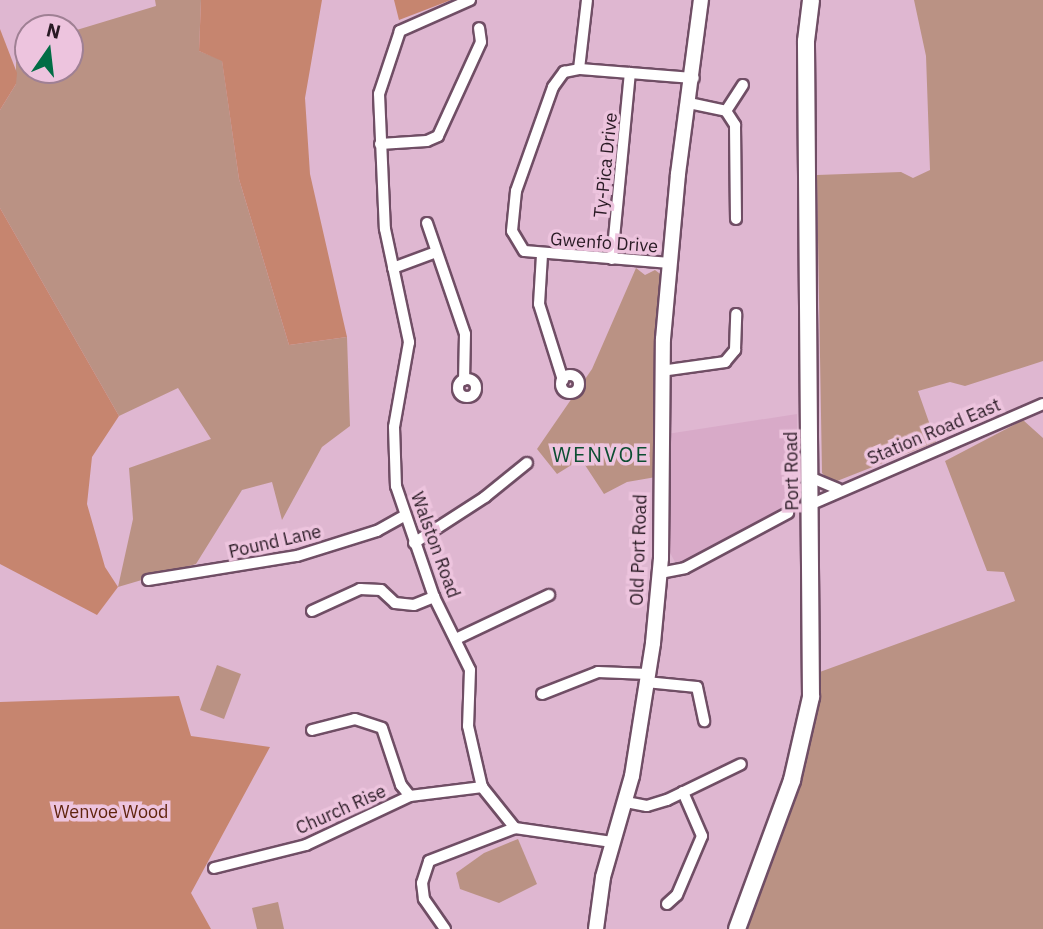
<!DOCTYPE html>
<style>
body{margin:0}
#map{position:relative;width:1043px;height:929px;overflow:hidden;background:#dfb7d1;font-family:"IBM Plex Sans",sans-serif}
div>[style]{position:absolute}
.built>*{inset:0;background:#d8aac8}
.green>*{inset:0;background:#ba9284}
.forest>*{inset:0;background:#c6856f}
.roads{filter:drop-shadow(2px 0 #704e65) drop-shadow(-2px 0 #704e65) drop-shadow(0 2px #704e65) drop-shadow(0 -2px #704e65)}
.street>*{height:10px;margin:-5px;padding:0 5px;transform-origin:5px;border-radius:5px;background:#fff}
.street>.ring{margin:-5px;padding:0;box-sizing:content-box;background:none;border:10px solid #fff;border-radius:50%}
.secondary>*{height:14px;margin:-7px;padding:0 7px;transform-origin:7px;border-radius:7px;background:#fff}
.primary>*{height:16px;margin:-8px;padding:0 8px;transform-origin:8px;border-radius:8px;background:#fff}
span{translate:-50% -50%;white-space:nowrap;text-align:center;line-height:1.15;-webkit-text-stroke:7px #edc4de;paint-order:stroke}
.street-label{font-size:18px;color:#291a24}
.park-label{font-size:18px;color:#60240e}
.quarter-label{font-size:21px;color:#0c4e32;letter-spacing:2px}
.north{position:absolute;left:14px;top:14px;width:70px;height:70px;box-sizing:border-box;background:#edc4de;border:2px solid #9f8094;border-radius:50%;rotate:14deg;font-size:19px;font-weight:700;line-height:28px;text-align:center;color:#291a24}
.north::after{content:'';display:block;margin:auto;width:24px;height:32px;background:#016d45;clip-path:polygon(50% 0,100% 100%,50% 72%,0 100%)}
</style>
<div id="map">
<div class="built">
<i style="clip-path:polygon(797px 414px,797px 483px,788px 505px,688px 561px,675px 562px,667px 547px,667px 434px)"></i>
</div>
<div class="green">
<i style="clip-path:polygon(155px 0,201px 0,199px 51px,222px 60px,239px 179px,289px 345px,347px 337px,350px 426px,322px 447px,282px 520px,272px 482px,242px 490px,196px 564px,118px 587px,133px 519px,129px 468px,211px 439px,178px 388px,119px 416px,0 208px,0 110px,16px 84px,16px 62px,28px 46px,28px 70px,70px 70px,70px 32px,156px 6px)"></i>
<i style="clip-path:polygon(914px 0,1043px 0,1043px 361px,965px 386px,950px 382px,918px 391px,936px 442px,832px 483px,822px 473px,817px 180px,817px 175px,901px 172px,913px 178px,930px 170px,926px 56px)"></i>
<i style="clip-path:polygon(636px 268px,645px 275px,655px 270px,663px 276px,656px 477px,627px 482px,604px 494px,581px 459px,557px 474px,537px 449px,592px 369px)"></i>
<i style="clip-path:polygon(1023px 420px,1043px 438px,1043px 929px,733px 929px,785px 790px,806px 677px,1015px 601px,1004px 572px,987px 571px,945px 461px)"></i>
<i style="clip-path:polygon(217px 665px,241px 674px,224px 719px,200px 710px)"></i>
<i style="clip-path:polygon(518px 839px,537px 884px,499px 903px,460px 889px,456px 873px,484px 853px)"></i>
<i style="clip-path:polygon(278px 902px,284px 929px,257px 929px,252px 908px)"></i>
</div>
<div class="forest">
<i style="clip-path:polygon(201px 0,322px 0,305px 98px,310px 174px,347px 337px,289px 345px,239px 179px,222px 61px,199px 51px)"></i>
<i style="clip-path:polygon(394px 0,451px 0,399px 20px)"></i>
<i style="clip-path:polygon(0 29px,17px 73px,16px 84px,0 110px)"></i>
<i style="clip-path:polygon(0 208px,119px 416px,92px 457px,87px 504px,105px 567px,118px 587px,97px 615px,0 564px)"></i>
<i style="clip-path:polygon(179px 696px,191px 736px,270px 747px,191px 893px,211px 929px,0 929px,0 702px)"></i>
</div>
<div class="roads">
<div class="street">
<i style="left:470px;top:0;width:77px;rotate:156.1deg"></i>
<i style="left:400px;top:31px;width:66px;rotate:108.4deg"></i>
<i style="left:379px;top:94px;width:135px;rotate:87.5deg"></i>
<i style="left:385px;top:229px;width:116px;rotate:78deg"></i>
<i style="left:409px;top:342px;width:86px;rotate:100deg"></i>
<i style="left:394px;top:427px;width:59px;rotate:88.1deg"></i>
<i style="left:396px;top:486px;width:117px;rotate:71.1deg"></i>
<i style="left:434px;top:597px;width:81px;rotate:63.7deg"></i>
<i style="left:470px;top:670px;width:56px;rotate:92deg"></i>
<i style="left:468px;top:726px;width:63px;rotate:77.1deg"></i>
<i style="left:482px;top:787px;width:53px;rotate:51.2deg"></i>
<i style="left:515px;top:828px;width:98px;rotate:8.2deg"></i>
<i style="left:579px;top:69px;width:69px;rotate:-83.4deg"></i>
<i style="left:689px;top:103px;width:38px;rotate:12deg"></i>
<i style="left:726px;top:111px;width:17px;rotate:57deg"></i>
<i style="left:735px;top:125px;width:94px;rotate:89.4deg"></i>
<i style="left:726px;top:111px;width:31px;rotate:-57deg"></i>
<i style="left:380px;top:144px;width:47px;rotate:-3.7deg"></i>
<i style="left:427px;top:141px;width:12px;rotate:-24deg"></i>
<i style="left:438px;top:136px;width:103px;rotate:-65.4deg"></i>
<i style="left:481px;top:42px;width:14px;rotate:-98deg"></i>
<i style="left:427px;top:223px;width:117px;rotate:71.1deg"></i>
<i style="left:465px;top:334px;width:46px;rotate:91.2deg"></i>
<i style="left:542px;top:255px;width:49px;rotate:93.5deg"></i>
<i style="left:539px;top:304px;width:80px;rotate:72.5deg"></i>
<i style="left:612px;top:259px;width:187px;rotate:-84.5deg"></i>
<i style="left:670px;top:263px;width:146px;rotate:-175.3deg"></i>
<i style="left:524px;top:251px;width:23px;rotate:-121deg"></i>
<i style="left:512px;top:231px;width:40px;rotate:-84.3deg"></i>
<i style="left:516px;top:191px;width:110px;rotate:-70.4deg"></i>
<i style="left:553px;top:87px;width:19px;rotate:-54deg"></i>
<i style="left:564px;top:72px;width:15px;rotate:-11deg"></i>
<i style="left:579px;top:69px;width:115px;rotate:4.5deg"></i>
<i style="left:393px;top:268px;width:46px;rotate:-20.4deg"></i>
<i style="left:661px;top:371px;width:65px;rotate:-8deg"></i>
<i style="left:725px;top:362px;width:16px;rotate:-50deg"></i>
<i style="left:735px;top:350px;width:36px;rotate:-88deg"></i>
<i class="ring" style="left:561px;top:375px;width:8px;height:8px"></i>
<i class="ring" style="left:458px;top:379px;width:8px;height:8px"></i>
<i style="left:812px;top:478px;width:28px;rotate:23deg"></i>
<i style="left:812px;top:504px;width:252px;rotate:-23.4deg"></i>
<i style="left:414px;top:543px;width:85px;rotate:-32.9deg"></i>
<i style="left:485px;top:497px;width:54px;rotate:-39deg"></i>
<i style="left:660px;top:573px;width:25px;rotate:-11deg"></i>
<i style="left:685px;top:568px;width:117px;rotate:-28.1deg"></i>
<i style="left:148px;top:580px;width:151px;rotate:-9.2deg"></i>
<i style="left:297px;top:556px;width:84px;rotate:-17.4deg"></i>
<i style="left:377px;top:531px;width:31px;rotate:-29deg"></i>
<i style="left:312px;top:611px;width:53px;rotate:-24.6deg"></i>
<i style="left:360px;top:589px;width:21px;rotate:3deg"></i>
<i style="left:381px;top:590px;width:19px;rotate:43deg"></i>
<i style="left:395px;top:603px;width:19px;rotate:6deg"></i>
<i style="left:414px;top:605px;width:22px;rotate:-22deg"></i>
<i style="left:456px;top:639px;width:103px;rotate:-25.3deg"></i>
<i style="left:646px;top:682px;width:51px;rotate:5.6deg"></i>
<i style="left:697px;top:687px;width:35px;rotate:78deg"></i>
<i style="left:542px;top:694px;width:60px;rotate:-21.4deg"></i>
<i style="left:598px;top:672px;width:50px;rotate:2.3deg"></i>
<i style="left:312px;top:730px;width:44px;rotate:-14.3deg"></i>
<i style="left:355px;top:719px;width:28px;rotate:18deg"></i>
<i style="left:382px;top:728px;width:60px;rotate:71.6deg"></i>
<i style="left:401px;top:785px;width:14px;rotate:51deg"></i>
<i style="left:626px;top:802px;width:21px;rotate:11deg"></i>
<i style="left:647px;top:806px;width:21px;rotate:-17deg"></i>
<i style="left:667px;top:800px;width:82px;rotate:-25.9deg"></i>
<i style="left:214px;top:868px;width:95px;rotate:-14deg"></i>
<i style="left:306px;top:845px;width:115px;rotate:-25.2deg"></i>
<i style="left:410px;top:796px;width:73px;rotate:-7.1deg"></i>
<i style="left:667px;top:904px;width:13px;rotate:-42deg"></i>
<i style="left:677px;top:895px;width:64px;rotate:-67deg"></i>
<i style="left:702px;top:836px;width:48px;rotate:-113.4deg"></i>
<i style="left:445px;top:929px;width:37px;rotate:-125deg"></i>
<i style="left:424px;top:899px;width:16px;rotate:-97deg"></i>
<i style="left:422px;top:883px;width:23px;rotate:-72deg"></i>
<i style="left:429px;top:861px;width:92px;rotate:-21deg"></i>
</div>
<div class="secondary">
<i style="left:596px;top:929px;width:52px;rotate:-82.3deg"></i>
<i style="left:603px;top:877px;width:105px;rotate:-74deg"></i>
<i style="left:632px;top:776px;width:135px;rotate:-81deg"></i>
<i style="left:653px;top:643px;width:85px;rotate:-84.6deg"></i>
<i style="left:661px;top:558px;width:219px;rotate:-89.5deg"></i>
<i style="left:663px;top:339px;width:166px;rotate:-84.8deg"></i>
<i style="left:678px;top:174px;width:176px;rotate:-82.5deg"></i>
</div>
<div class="primary">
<i style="left:737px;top:929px;width:159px;rotate:-69.7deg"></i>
<i style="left:792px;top:780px;width:85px;rotate:-77.1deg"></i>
<i style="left:811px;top:697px;width:656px;rotate:-90.44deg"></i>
<i style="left:806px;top:41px;width:41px;rotate:-83deg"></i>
</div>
</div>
<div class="street-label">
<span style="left:606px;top:165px;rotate:-84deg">Ty-Pica Drive</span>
<span style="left:604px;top:243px;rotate:4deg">Gwenfo Drive</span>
<span style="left:934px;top:432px;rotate:-23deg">Station Road East</span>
<span style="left:792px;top:471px;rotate:-91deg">Port Road</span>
<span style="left:275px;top:542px;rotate:-13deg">Pound Lane</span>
<span style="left:435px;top:545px;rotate:70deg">Walston Road</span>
<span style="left:639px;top:550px;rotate:-88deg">Old Port Road</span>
<span style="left:341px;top:810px;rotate:-24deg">Church Rise</span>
</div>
<div class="park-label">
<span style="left:111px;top:812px">Wenvoe Wood</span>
</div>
<div class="quarter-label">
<span style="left:601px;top:454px">WENVOE</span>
</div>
<div class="north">N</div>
</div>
